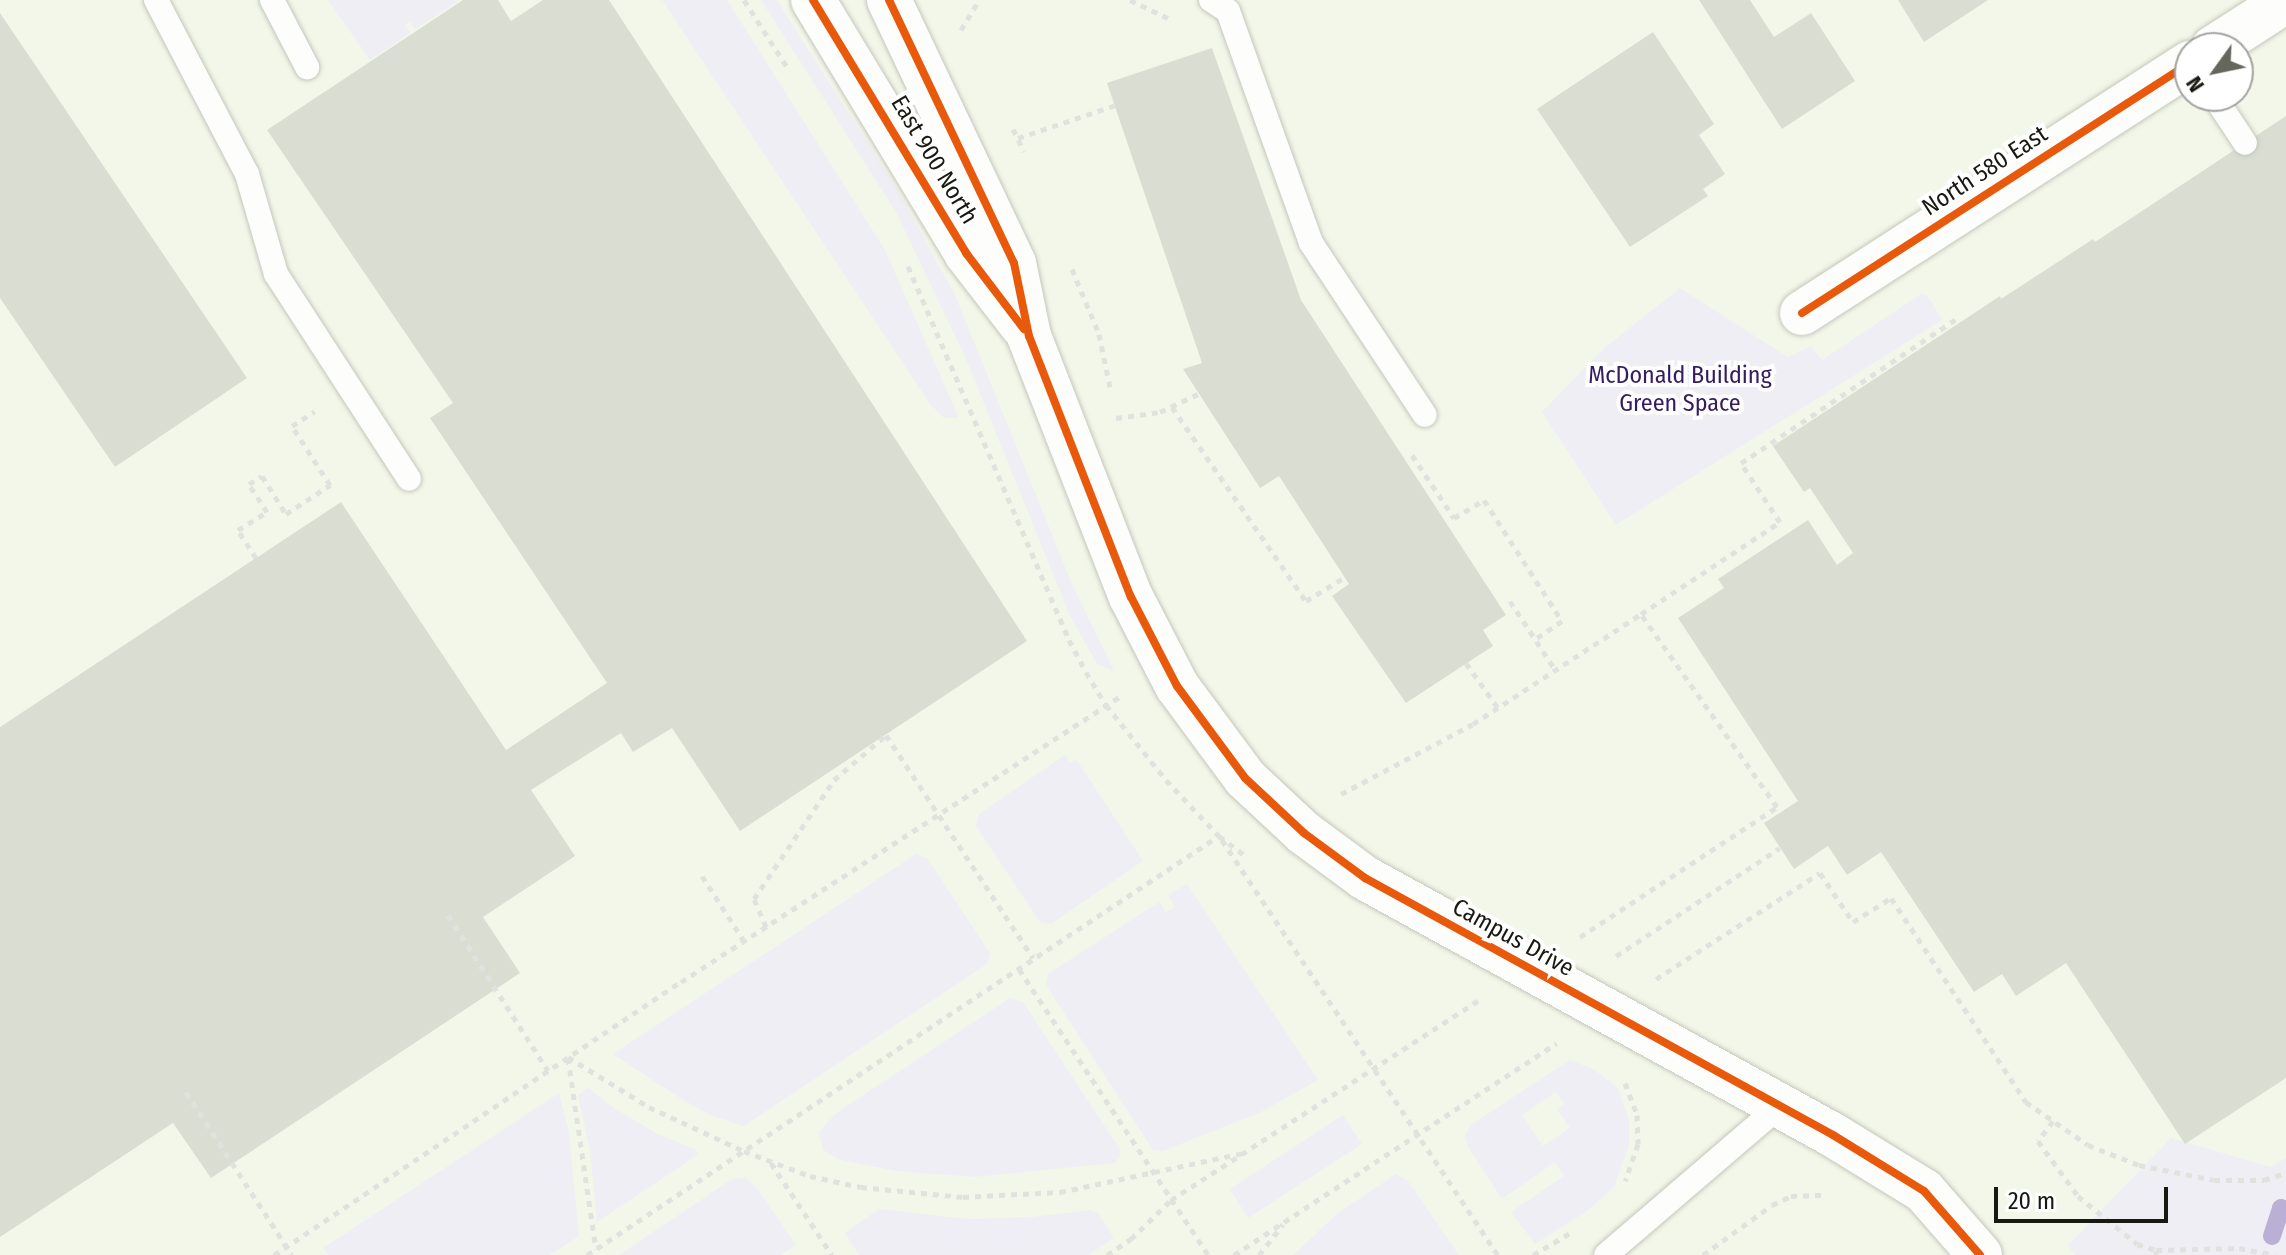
<!DOCTYPE html>
<style>
body{margin:0}
#map{position:relative;width:2286px;height:1255px;overflow:hidden;background:#f3f7e9;font-family:"Fira Sans Condensed",sans-serif}
div>[style]{position:absolute}
.green>*{inset:0;background:#efeef5}
.stream>*{height:18px;margin:-9px;padding:0 9px;transform-origin:9px;border-radius:9px;background:#bab0d5}
.building>*{inset:0;background:#daded2}
.path>*{height:5px;margin-top:-2.5px;transform-origin:0;background:repeating-linear-gradient(90deg,#e1e2de 0 6px,transparent 0 12px)}
.roads{filter:drop-shadow(0 0 2px #c4c7bc) drop-shadow(0 0 2px #c4c7bc)}
.service>*{height:24px;margin:-12px;padding:0 12px;transform-origin:12px;border-radius:12px;background:#fdfefc}
.minor>*{height:44px;margin:-22px;padding:0 22px;transform-origin:22px;border-radius:22px;background:#fdfefc}
.cycleway>*{height:8px;margin:-4px;padding:0 4px;transform-origin:4px;border-radius:4px;background:#e8590c}
span{translate:-50% -50%;white-space:nowrap;text-align:center;line-height:1.15;-webkit-text-stroke:8px #fff;paint-order:stroke}
.street-label{font-size:24px;color:#181a11}
.park-label{font-size:24px;color:#351c61}
.north{position:absolute;left:2174px;top:32px;width:80px;height:80px;box-sizing:border-box;background:#fff;border:2px solid #a3a3a0;border-radius:50%;rotate:237deg;font-size:22px;font-weight:700;line-height:32px;text-align:center;color:#181a11}
.north::after{content:'';display:block;margin:auto;width:28px;height:36px;background:#65675d;clip-path:polygon(50% 0,100% 100%,50% 72%,0 100%)}
.scale{position:absolute;left:1994px;top:1187px;width:174px;height:36px;box-sizing:border-box;border:4px solid #181a11;border-top:0;padding-left:10px;font-size:24px;line-height:28px;white-space:nowrap;color:#181a11;-webkit-text-stroke:6px #fff;paint-order:stroke}
</style>
<div id="map">
<div class="green">
<div style="clip-path:polygon(328px 0,455px 0,457px 2px,415px 29px,410px 22px,405px 25px,410px 33px,370px 60px)"></div>
<div style="clip-path:polygon(662px 0,727px 0,885px 250px,959px 418px,944px 418px,930px 404px)"></div>
<div style="clip-path:polygon(761px 0,777px 0,900px 194px,955px 295px,1072px 584px,1114px 671px,1097px 664px,1070px 616px,966px 359px,896px 212px)"></div>
<div style="clip-path:polygon(1680px 288px,1788px 357px,1811px 346px,1822px 360px,1921px 294px,1927px 295px,1942px 320px,1616px 525px,1542px 412px,1603px 349px)"></div>
<div style="clip-path:polygon(1065px 755px,1070px 763px,1076px 759px,1143px 861px,1051px 924px,1040px 922px,976px 826px,979px 814px)"></div>
<div style="clip-path:polygon(916px 854px,927px 858px,990px 953px,987px 964px,744px 1126px,710px 1115px,680px 1098px,613px 1054px)"></div>
<div style="clip-path:polygon(1187px 884px,1318px 1080px,1261px 1112px,1163px 1151px,1153px 1150px,1046px 985px,1048px 974px,1159px 902px,1166px 912px,1175px 907px,1168px 895px)"></div>
<div style="clip-path:polygon(1010px 998px,1023px 1002px,1119px 1148px,1120px 1156px,1115px 1163px,974px 1177px,897px 1171px,840px 1160px,823px 1150px,819px 1132px,835px 1114px)"></div>
<div style="clip-path:polygon(evenodd,1570px 1060px,1593px 1069px,1618px 1088px,1629px 1120px,1629px 1145px,1614px 1187px,1587px 1211px,1535px 1244px,1511px 1212px,1564px 1176px,1555px 1162px,1502px 1199px,1468px 1147px,1465px 1135px,1472px 1124px,1570px 1060px,1556px 1092px,1564px 1104px,1557px 1109px,1570px 1128px,1543px 1146px,1522px 1115px,1556px 1092px)"></div>
<div style="clip-path:polygon(588px 1088px,614px 1108px,658px 1134px,695px 1149px,699px 1154px,597px 1222px,590px 1151px,578px 1095px)"></div>
<div style="clip-path:polygon(559px 1093px,569px 1132px,579px 1236px,550px 1255px,328px 1255px,323px 1248px)"></div>
<div style="clip-path:polygon(1343px 1115px,1362px 1144px,1248px 1218px,1230px 1189px)"></div>
<div style="clip-path:polygon(2171px 1138px,2271px 1167px,2286px 1158px,2286px 1255px,2075px 1255px,2068px 1245px)"></div>
<div style="clip-path:polygon(1396px 1174px,1408px 1181px,1459px 1255px,1293px 1255px,1338px 1213px)"></div>
<div style="clip-path:polygon(746px 1178px,757px 1188px,796px 1245px,781px 1255px,619px 1255px,732px 1179px)"></div>
<div style="clip-path:polygon(879px 1209px,969px 1219px,1032px 1217px,1091px 1210px,1098px 1213px,1114px 1238px,1088px 1255px,859px 1255px,845px 1233px)"></div>
</div>
<div class="stream">
<div style="left:2272px;top:1236px;width:29px;rotate:-72deg"></div>
<div style="left:2281px;top:1208px;width:5px;rotate:22deg"></div>
</div>
<div class="building">
<div style="clip-path:polygon(463px 0,498px 0,511px 21px,543px 0,609px 0,1027px 641px,740px 831px,672px 728px,633px 752px,621px 733px,531px 790px,575px 856px,483px 917px,520px 973px,211px 1178px,173px 1123px,0 1237px,0 727px,341px 502px,506px 750px,607px 683px,430px 418px,453px 403px,267px 130px)"></div>
<div style="clip-path:polygon(1699px 0,1750px 0,1774px 37px,1811px 13px,1855px 81px,1782px 129px)"></div>
<div style="clip-path:polygon(1898px 0,1988px 0,1924px 42px)"></div>
<div style="clip-path:polygon(0 13px,247px 378px,115px 467px,0 298px)"></div>
<div style="clip-path:polygon(1653px 32px,1714px 124px,1699px 135px,1725px 174px,1703px 189px,1708px 196px,1630px 247px,1537px 109px)"></div>
<div style="clip-path:polygon(1212px 48px,1301px 300px,1506px 615px,1483px 630px,1493px 646px,1406px 703px,1332px 596px,1349px 584px,1279px 476px,1260px 488px,1183px 369px,1202px 363px,1107px 83px)"></div>
<div style="clip-path:polygon(2286px 116px,2286px 1078px,2185px 1144px,2066px 963px,2016px 996px,2002px 974px,1974px 992px,1881px 852px,1847px 875px,1828px 846px,1794px 869px,1764px 823px,1798px 801px,1678px 618px,1724px 588px,1718px 579px,1808px 520px,1837px 565px,1853px 553px,1810px 488px,1804px 492px,1773px 446px,2000px 296px,2001px 299px,2093px 239px,2095px 242px)"></div>
</div>
<div class="path">
<div style="left:744px;top:0;width:83px;rotate:57.3deg"></div>
<div style="left:1130px;top:0;width:47px;rotate:25.5deg"></div>
<div style="left:961px;top:30px;width:35px;rotate:-59deg"></div>
<div style="left:1013px;top:129px;width:25px;rotate:64deg"></div>
<div style="left:1018px;top:138px;width:103px;rotate:-18.6deg"></div>
<div style="left:908px;top:266px;width:407px;rotate:66.7deg"></div>
<div style="left:1069px;top:640px;width:36px;rotate:62deg"></div>
<div style="left:1086px;top:672px;width:39px;rotate:59deg"></div>
<div style="left:1106px;top:705px;width:96px;rotate:51.3deg"></div>
<div style="left:1166px;top:780px;width:77px;rotate:46.6deg"></div>
<div style="left:1219px;top:836px;width:35px;rotate:37deg"></div>
<div style="left:1072px;top:269px;width:70px;rotate:67.4deg"></div>
<div style="left:1099px;top:334px;width:59px;rotate:78.3deg"></div>
<div style="left:1172px;top:407px;width:236px;rotate:55.4deg"></div>
<div style="left:1306px;top:601px;width:46px;rotate:-31.6deg"></div>
<div style="left:1116px;top:418px;width:44px;rotate:-7.8deg"></div>
<div style="left:1160px;top:412px;width:44px;rotate:-25.4deg"></div>
<div style="left:1412px;top:455px;width:76px;rotate:56.3deg"></div>
<div style="left:1454px;top:518px;width:35px;rotate:-31deg"></div>
<div style="left:1484px;top:500px;width:144px;rotate:57.2deg"></div>
<div style="left:1562px;top:621px;width:32px;rotate:146deg"></div>
<div style="left:256px;top:558px;width:33px;rotate:-123deg"></div>
<div style="left:238px;top:530px;width:34px;rotate:-32deg"></div>
<div style="left:267px;top:512px;width:33px;rotate:-123deg"></div>
<div style="left:249px;top:484px;width:15px;rotate:-32deg"></div>
<div style="left:262px;top:476px;width:45px;rotate:57.7deg"></div>
<div style="left:286px;top:514px;width:53px;rotate:-33.4deg"></div>
<div style="left:330px;top:485px;width:70px;rotate:-122.8deg"></div>
<div style="left:292px;top:426px;width:27px;rotate:-33deg"></div>
<div style="left:1510px;top:601px;width:84px;rotate:56.7deg"></div>
<div style="left:1466px;top:663px;width:55px;rotate:54.6deg"></div>
<div style="left:1341px;top:794px;width:149px;rotate:-27.9deg"></div>
<div style="left:1473px;top:724px;width:201px;rotate:-33.2deg"></div>
<div style="left:1222px;top:840px;width:498px;rotate:56.4deg"></div>
<div style="left:702px;top:876px;width:77px;rotate:57.1deg"></div>
<div style="left:448px;top:915px;width:185px;rotate:57.3deg"></div>
<div style="left:766px;top:927px;width:30px;rotate:-113deg"></div>
<div style="left:754px;top:899px;width:143px;rotate:-56.1deg"></div>
<div style="left:834px;top:780px;width:69px;rotate:-40.9deg"></div>
<div style="left:886px;top:735px;width:267px;rotate:56.6deg"></div>
<div style="left:1580px;top:937px;width:236px;rotate:-33.4deg"></div>
<div style="left:1777px;top:807px;width:236px;rotate:-125.2deg"></div>
<div style="left:1641px;top:614px;width:167px;rotate:-33.5deg"></div>
<div style="left:1780px;top:522px;width:71px;rotate:-123.5deg"></div>
<div style="left:1741px;top:463px;width:259px;rotate:-33.8deg"></div>
<div style="left:1616px;top:956px;width:196px;rotate:-33.4deg"></div>
<div style="left:1019px;top:969px;width:343px;rotate:56.5deg"></div>
<div style="left:1656px;top:979px;width:195px;rotate:-32.9deg"></div>
<div style="left:1820px;top:873px;width:59px;rotate:56deg"></div>
<div style="left:1853px;top:922px;width:45px;rotate:-32.3deg"></div>
<div style="left:1891px;top:898px;width:245px;rotate:56.5deg"></div>
<div style="left:2026px;top:1102px;width:75px;rotate:34.7deg"></div>
<div style="left:2088px;top:1145px;width:55px;rotate:21.4deg"></div>
<div style="left:2139px;top:1165px;width:76px;rotate:11.3deg"></div>
<div style="left:2214px;top:1180px;width:50px"></div>
<div style="left:2264px;top:1180px;width:23px;rotate:-18deg"></div>
<div style="left:568px;top:1057px;width:95px;rotate:31.7deg"></div>
<div style="left:649px;top:1107px;width:105px;rotate:24.9deg"></div>
<div style="left:744px;top:1151px;width:71px;rotate:20.7deg"></div>
<div style="left:810px;top:1176px;width:52px;rotate:12.2deg"></div>
<div style="left:861px;top:1187px;width:102px;rotate:5.6deg"></div>
<div style="left:963px;top:1197px;width:97px;rotate:-3deg"></div>
<div style="left:1060px;top:1192px;width:188px;rotate:-12deg"></div>
<div style="left:568px;top:1058px;width:193px;rotate:81.7deg"></div>
<div style="left:1625px;top:1083px;width:34px;rotate:69deg"></div>
<div style="left:1637px;top:1115px;width:29px;rotate:88deg"></div>
<div style="left:1638px;top:1144px;width:39px;rotate:109deg"></div>
<div style="left:186px;top:1092px;width:194px;rotate:57deg"></div>
<div style="left:2053px;top:1121px;width:25px;rotate:127deg"></div>
<div style="left:2038px;top:1141px;width:68px;rotate:54deg"></div>
<div style="left:2078px;top:1196px;width:76px;rotate:39.1deg"></div>
<div style="left:2137px;top:1244px;width:20px;rotate:18deg"></div>
<div style="left:2156px;top:1250px;width:5px;rotate:90deg"></div>
<div style="left:771px;top:1163px;width:110px;rotate:56.5deg"></div>
<div style="left:2156px;top:1250px;width:83px;rotate:-1.4deg"></div>
<div style="left:2239px;top:1248px;width:37px;rotate:11deg"></div>
<div style="left:274px;top:1255px;width:490px;rotate:-33.9deg"></div>
<div style="left:681px;top:982px;width:528px;rotate:-33.03deg"></div>
<div style="left:587px;top:1255px;width:760px;rotate:-33.56deg"></div>
<div style="left:1107px;top:1255px;width:29px;rotate:-34deg"></div>
<div style="left:1131px;top:1239px;width:56px;rotate:-44.3deg"></div>
<div style="left:1171px;top:1200px;width:366px;rotate:-33deg"></div>
<div style="left:1234px;top:1255px;width:386px;rotate:-33.3deg"></div>
<div style="left:1259px;top:1255px;width:39px;rotate:-52deg"></div>
<div style="left:1533px;top:1255px;width:43px;rotate:-30.7deg"></div>
<div style="left:1703px;top:1255px;width:85px;rotate:-35.9deg"></div>
<div style="left:1772px;top:1205px;width:21px;rotate:-25deg"></div>
<div style="left:1791px;top:1196px;width:35px;rotate:-2deg"></div>
</div>
<div class="roads">
<div class="service">
<div style="left:156px;top:0;width:196px;rotate:62.4deg"></div>
<div style="left:247px;top:174px;width:104px;rotate:73.8deg"></div>
<div style="left:276px;top:274px;width:244px;rotate:57deg"></div>
<div style="left:272px;top:0;width:76px;rotate:62.4deg"></div>
<div style="left:1211px;top:0;width:20px;rotate:33deg"></div>
<div style="left:1228px;top:11px;width:246px;rotate:70.3deg"></div>
<div style="left:1311px;top:243px;width:206px;rotate:56.5deg"></div>
<div style="left:2214px;top:96px;width:56px;rotate:56.6deg"></div>
<div style="left:1606px;top:1255px;width:229px;rotate:-40.6deg"></div>
</div>
<div class="minor">
<div style="left:813px;top:0;width:296px;rotate:58.8deg"></div>
<div style="left:966px;top:253px;width:93px;rotate:52.4deg"></div>
<div style="left:889px;top:0;width:291px;rotate:64.6deg"></div>
<div style="left:1014px;top:263px;width:75px;rotate:78.4deg"></div>
<div style="left:1029px;top:336px;width:280px;rotate:68.7deg"></div>
<div style="left:1131px;top:597px;width:100px;rotate:62.7deg"></div>
<div style="left:1177px;top:686px;width:114px;rotate:53.5deg"></div>
<div style="left:1245px;top:778px;width:81px;rotate:43deg"></div>
<div style="left:1304px;top:833px;width:76px;rotate:36.4deg"></div>
<div style="left:1365px;top:878px;width:534px;rotate:28.77deg"></div>
<div style="left:1833px;top:1135px;width:107px;rotate:31.6deg"></div>
<div style="left:1924px;top:1191px;width:85px;rotate:48.8deg"></div>
<div style="left:2213px;top:48px;width:87px;rotate:-32.8deg"></div>
<div style="left:1802px;top:313px;width:462px;rotate:-32.8deg"></div>
</div>
</div>
<div class="cycleway">
<div style="left:813px;top:0;width:296px;rotate:58.8deg"></div>
<div style="left:966px;top:253px;width:96px;rotate:52.7deg"></div>
<div style="left:889px;top:0;width:291px;rotate:64.6deg"></div>
<div style="left:1014px;top:263px;width:75px;rotate:78.4deg"></div>
<div style="left:1029px;top:336px;width:280px;rotate:68.7deg"></div>
<div style="left:1131px;top:597px;width:100px;rotate:62.7deg"></div>
<div style="left:1177px;top:686px;width:114px;rotate:53.5deg"></div>
<div style="left:1245px;top:778px;width:81px;rotate:43deg"></div>
<div style="left:1304px;top:833px;width:76px;rotate:36.4deg"></div>
<div style="left:1365px;top:878px;width:534px;rotate:28.77deg"></div>
<div style="left:1833px;top:1135px;width:107px;rotate:31.6deg"></div>
<div style="left:1924px;top:1191px;width:85px;rotate:48.8deg"></div>
<div style="left:1802px;top:313px;width:462px;rotate:-32.8deg"></div>
</div>
<div class="street-label">
<span style="left:934px;top:160px;rotate:59deg">East 900 North</span>
<span style="left:1985px;top:171px;rotate:-33deg">North 580 East</span>
<span style="left:1513px;top:938px;rotate:29deg">Campus Drive</span>
</div>
<div class="park-label">
<span style="left:1680px;top:390px">McDonald Building<br>Green Space</span>
</div>
<div class="north">N</div>
<div class="scale">20 m</div>
</div>
